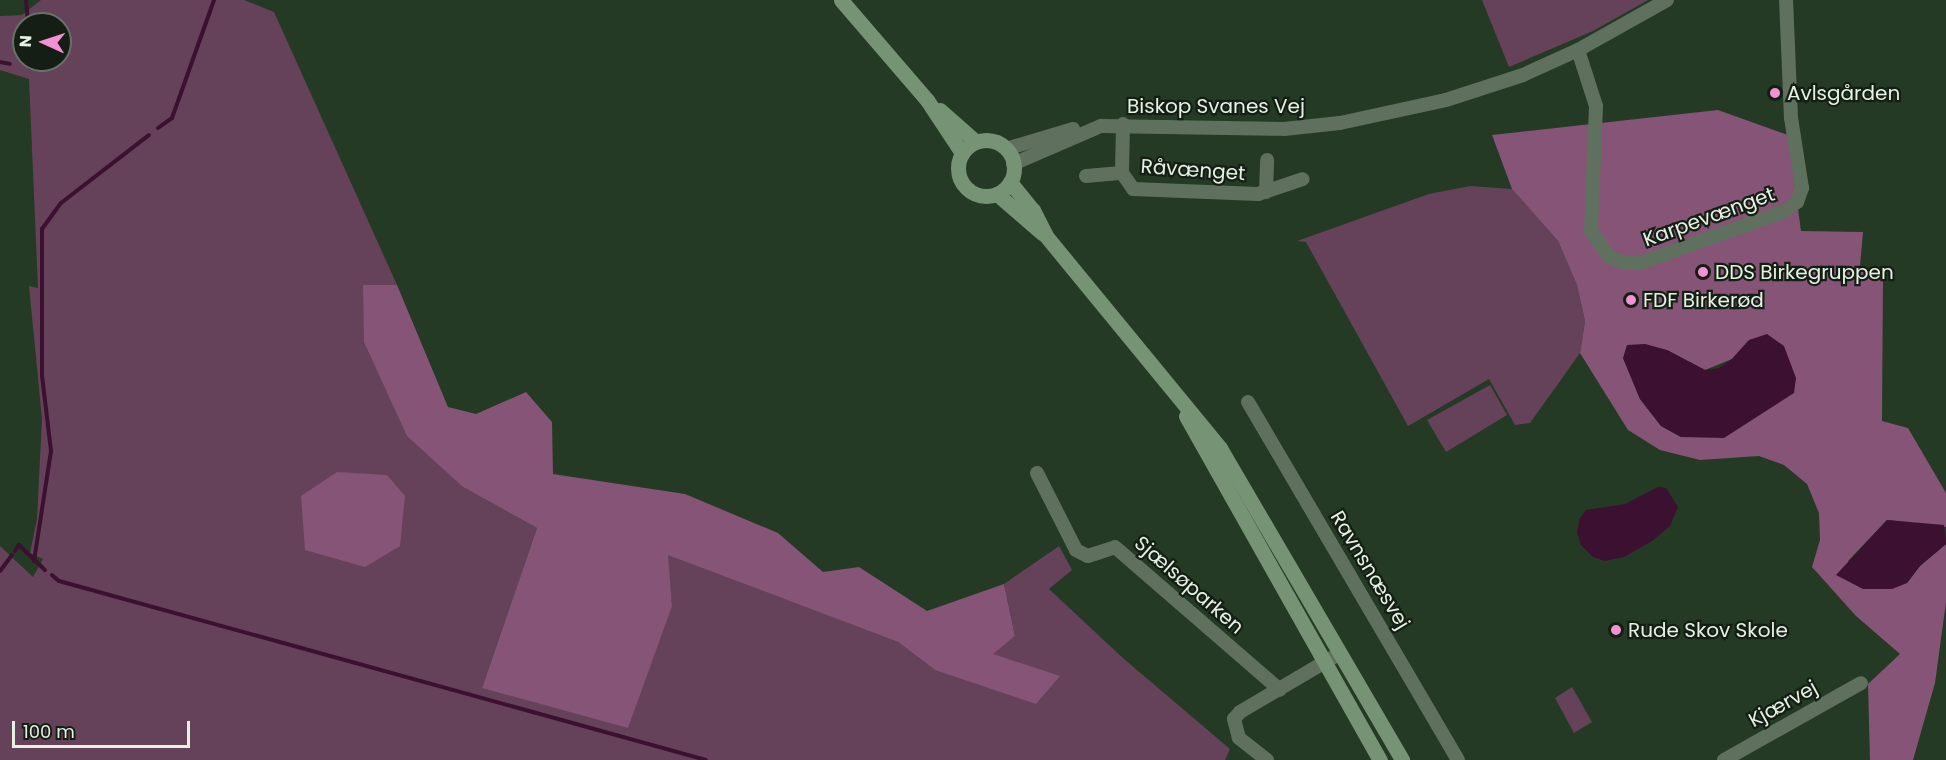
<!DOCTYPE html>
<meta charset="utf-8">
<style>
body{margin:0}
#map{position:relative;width:1946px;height:760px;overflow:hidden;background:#243a24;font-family:Poppins,sans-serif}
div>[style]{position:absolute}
.green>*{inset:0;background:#654259}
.forest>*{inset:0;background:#865476}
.water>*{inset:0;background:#3c1030}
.stream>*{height:4px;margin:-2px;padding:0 2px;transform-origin:2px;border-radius:2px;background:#3c1030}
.minor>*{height:14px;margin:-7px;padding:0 7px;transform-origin:7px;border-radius:7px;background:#5f715e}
.secondary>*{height:15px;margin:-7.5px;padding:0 7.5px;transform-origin:7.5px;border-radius:7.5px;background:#769375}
.secondary>.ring{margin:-7.5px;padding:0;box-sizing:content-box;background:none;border:15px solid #769375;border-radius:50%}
.dots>*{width:16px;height:16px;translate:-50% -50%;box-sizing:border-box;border:3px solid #151e14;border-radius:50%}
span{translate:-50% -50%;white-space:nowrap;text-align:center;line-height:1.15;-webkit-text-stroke:4.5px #151e14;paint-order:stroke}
.poi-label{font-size:20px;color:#e4f1e3}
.left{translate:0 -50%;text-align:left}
.street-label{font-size:20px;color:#e4f1e3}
.north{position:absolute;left:12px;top:12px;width:60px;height:60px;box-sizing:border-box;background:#151e14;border:2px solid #687267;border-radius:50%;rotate:273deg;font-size:16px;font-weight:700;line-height:24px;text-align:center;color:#e4f1e3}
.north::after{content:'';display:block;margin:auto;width:21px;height:27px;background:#f491d4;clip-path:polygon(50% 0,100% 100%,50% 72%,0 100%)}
.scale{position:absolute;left:12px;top:721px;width:178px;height:27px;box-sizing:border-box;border:3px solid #e4f1e3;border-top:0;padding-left:8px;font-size:18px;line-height:21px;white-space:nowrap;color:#e4f1e3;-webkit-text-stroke:4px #151e14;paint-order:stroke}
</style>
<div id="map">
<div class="green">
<div style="clip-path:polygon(evenodd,41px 0,244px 0,274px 12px,397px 285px,363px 286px,463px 487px,537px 528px,482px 688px,672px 606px,667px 554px,898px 642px,935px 670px,992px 654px,1015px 636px,1004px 584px,1059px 546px,1072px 570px,1049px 589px,1124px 659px,1230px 749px,1225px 760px,0 760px,0 546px,33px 577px,43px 559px,30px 553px,37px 519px,42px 419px,29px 286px,38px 288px,29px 79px,0 70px,0 16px,22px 15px,41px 0,24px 24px,60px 24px,60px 60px,24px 60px,24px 24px)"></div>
<div style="clip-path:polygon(1482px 0,1648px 0,1593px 31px,1509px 67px)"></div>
<div style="clip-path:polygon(1470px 186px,1512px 189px,1558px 241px,1577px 285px,1585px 321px,1580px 353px,1530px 423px,1515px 425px,1489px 379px,1408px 426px,1306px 242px,1297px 241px,1429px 194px)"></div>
<div style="clip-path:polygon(1490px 385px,1507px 415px,1446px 452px,1427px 420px)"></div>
<div style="clip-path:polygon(1572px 687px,1592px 722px,1574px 733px,1555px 698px)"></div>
</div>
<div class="forest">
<div style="clip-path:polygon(evenodd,1718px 110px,1788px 135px,1801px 231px,1863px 232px,1860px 266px,1883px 275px,1882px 421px,1908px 428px,1946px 493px,1946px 527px,1887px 520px,1848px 561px,1907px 583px,1920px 566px,1946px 544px,1946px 602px,1935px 683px,1913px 760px,1870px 760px,1868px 684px,1900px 654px,1856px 616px,1812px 567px,1820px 540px,1819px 513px,1807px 484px,1784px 465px,1759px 456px,1700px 460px,1660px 450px,1628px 430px,1580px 353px,1585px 321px,1577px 285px,1558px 241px,1512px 189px,1492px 135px,1718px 110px,1749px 340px,1681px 437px,1661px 426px,1640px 399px,1623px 358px,1667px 350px,1705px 370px,1732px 359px,1749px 340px)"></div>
<div style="clip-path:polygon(397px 285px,448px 407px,476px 414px,526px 392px,552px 422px,553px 474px,685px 494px,778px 533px,823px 572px,859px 567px,927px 611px,1004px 584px,1015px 636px,993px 654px,1060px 676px,1036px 704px,935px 670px,898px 642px,668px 555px,672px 606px,628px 728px,482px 688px,537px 528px,463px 487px,407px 436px,364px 342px,363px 285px)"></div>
<div style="clip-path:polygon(337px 472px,387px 475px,405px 496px,400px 546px,365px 567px,305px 550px,301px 496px)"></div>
</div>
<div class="water">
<div style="clip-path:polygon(1767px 334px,1784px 346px,1796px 378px,1794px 393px,1724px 438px,1681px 437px,1661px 426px,1640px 399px,1623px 358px,1627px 345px,1645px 344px,1667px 350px,1705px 370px,1719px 368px,1732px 359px,1749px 340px)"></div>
<div style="clip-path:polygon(1658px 487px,1666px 488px,1678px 507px,1670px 526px,1652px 541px,1624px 557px,1605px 561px,1593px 557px,1581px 545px,1577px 532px,1580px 518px,1586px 510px,1625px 504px)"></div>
<div style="clip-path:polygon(1887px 520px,1944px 525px,1946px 544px,1920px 566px,1907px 583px,1892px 589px,1863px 589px,1836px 575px)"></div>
</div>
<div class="stream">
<div style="left:26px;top:0;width:24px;rotate:85deg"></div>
<div style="left:30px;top:60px;width:8px;rotate:90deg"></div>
<div style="left:0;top:62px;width:10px;rotate:11deg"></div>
<div style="left:158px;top:128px;width:17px;rotate:-36deg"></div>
<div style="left:172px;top:118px;width:125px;rotate:-70.4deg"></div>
<div style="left:15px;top:551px;width:7px;rotate:-56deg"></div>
<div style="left:19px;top:545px;width:36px;rotate:44deg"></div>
<div style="left:34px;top:561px;width:111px;rotate:-81.2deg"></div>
<div style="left:51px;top:451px;width:76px;rotate:-96.8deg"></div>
<div style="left:42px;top:376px;width:147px;rotate:-90deg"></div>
<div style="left:42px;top:229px;width:32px;rotate:-54deg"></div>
<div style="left:61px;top:203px;width:111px;rotate:-37.7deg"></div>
<div style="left:0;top:571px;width:20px;rotate:-53deg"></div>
<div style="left:52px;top:575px;width:9px;rotate:41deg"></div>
<div style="left:59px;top:581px;width:671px;rotate:15.46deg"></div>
</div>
<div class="minor">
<div style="left:1578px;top:50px;width:59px;rotate:72.2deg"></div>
<div style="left:1596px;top:106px;width:125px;rotate:92.3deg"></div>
<div style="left:1591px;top:231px;width:32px;rotate:55deg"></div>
<div style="left:1609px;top:257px;width:17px;rotate:21deg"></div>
<div style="left:1625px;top:263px;width:15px"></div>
<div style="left:1640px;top:263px;width:154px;rotate:-19.7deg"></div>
<div style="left:1785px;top:211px;width:15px;rotate:-37deg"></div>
<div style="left:1797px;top:202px;width:15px;rotate:-70deg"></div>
<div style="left:1802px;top:188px;width:71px;rotate:-98.9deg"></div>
<div style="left:1791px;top:118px;width:118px;rotate:-92.4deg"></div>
<div style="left:1123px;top:124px;width:49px;rotate:91.2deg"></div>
<div style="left:1122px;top:173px;width:19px;rotate:55deg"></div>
<div style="left:1133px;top:189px;width:125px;rotate:2.3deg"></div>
<div style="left:1258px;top:194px;width:47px;rotate:-18.4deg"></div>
<div style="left:1006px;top:149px;width:70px;rotate:-16.6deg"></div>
<div style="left:1013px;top:164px;width:96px;rotate:-23.4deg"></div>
<div style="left:1101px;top:126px;width:183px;rotate:0.9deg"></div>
<div style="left:1284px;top:129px;width:56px;rotate:-6.1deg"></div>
<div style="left:1340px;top:123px;width:108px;rotate:-12.2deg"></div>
<div style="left:1446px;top:100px;width:81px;rotate:-18deg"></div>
<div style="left:1523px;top:75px;width:60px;rotate:-24.4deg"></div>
<div style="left:1578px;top:50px;width:102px;rotate:-29.3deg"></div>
<div style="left:1086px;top:176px;width:36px;rotate:-5deg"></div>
<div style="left:1266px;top:192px;width:32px;rotate:-88deg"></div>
<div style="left:1248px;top:402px;width:415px;rotate:59.6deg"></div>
<div style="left:1037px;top:473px;width:86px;rotate:63.1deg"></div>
<div style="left:1076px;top:550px;width:13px;rotate:27deg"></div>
<div style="left:1088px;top:556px;width:28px;rotate:-18deg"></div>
<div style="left:1115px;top:547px;width:218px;rotate:40.9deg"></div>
<div style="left:1267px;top:760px;width:36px;rotate:-142deg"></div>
<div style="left:1239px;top:738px;width:20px;rotate:-105deg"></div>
<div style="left:1234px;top:719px;width:9px;rotate:-49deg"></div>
<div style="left:1240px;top:712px;width:116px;rotate:-30.5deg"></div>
<div style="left:1724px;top:760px;width:157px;rotate:-29.3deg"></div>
</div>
<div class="secondary">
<div style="left:841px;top:0;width:132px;rotate:49.3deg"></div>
<div style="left:927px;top:100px;width:64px;rotate:56.6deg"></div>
<div style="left:940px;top:110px;width:48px;rotate:41.6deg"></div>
<div class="ring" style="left:958px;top:140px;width:41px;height:41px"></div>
<div style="left:1010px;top:182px;width:36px;rotate:51deg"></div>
<div style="left:1033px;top:210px;width:29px;rotate:63deg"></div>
<div style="left:1046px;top:236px;width:274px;rotate:50.6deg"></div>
<div style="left:1220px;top:448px;width:361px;rotate:59.7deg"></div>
<div style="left:997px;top:194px;width:60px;rotate:40.9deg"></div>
<div style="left:1186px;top:416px;width:395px;rotate:60.6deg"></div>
</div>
<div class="dots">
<div style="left:1775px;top:93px;background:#f491d4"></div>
<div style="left:1703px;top:272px;background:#f491d4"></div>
<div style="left:1631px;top:300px;background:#f491d4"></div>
<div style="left:1616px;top:630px;background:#f491d4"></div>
</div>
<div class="poi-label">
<span class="left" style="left:1787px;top:93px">Avlsgården</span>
<span class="left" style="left:1715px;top:272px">DDS Birkegruppen</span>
<span class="left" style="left:1643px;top:300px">FDF Birkerød</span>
<span class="left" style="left:1628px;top:630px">Rude Skov Skole</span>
</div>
<div class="street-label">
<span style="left:1216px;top:106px">Biskop Svanes Vej</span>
<span style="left:1193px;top:170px;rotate:4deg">Råvænget</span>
<span style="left:1709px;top:217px;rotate:-20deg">Karpevænget</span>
<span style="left:1370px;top:570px;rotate:59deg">Ravnsnæsvej</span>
<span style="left:1189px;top:585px;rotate:41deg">Sjælsøparken</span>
<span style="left:1783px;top:704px;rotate:-29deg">Kjærvej</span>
</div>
<div class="north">N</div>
<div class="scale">100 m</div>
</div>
